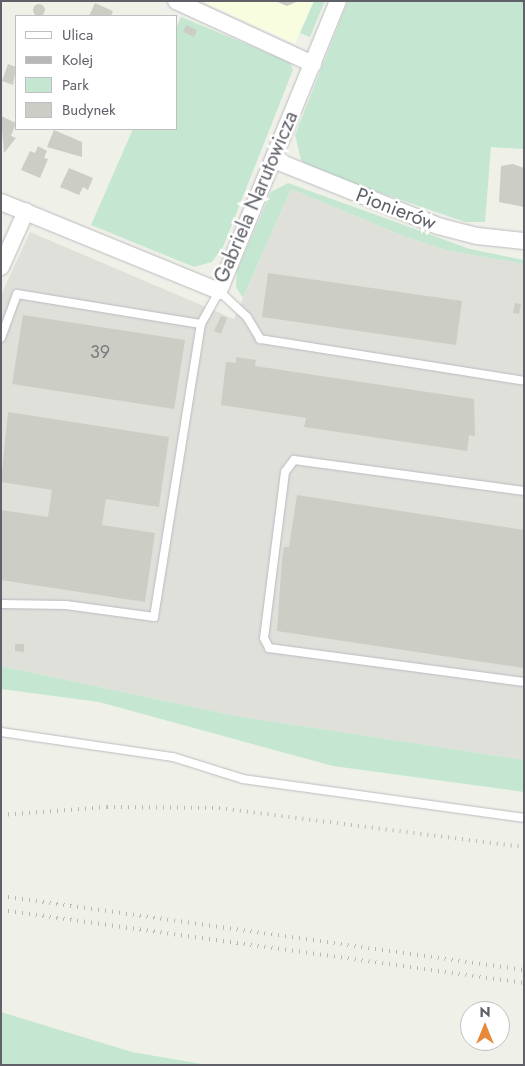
<!DOCTYPE html>
<meta charset="utf-8">
<style>
body{margin:0}
#map{position:relative;width:525px;height:1066px;overflow:hidden;background:#eff1e8;font-family:Jost,sans-serif}
div>[style]{position:absolute}
.commercial>*{inset:0;background:#f9fde0}
.industrial>*{inset:0;background:#dfe0da}
.green>*{inset:0;background:#c5e7d2}
.building>*{inset:0;background:#cccdc4}
.round{border-radius:50%}
.roads{filter:drop-shadow(0 0 1px #babac1) drop-shadow(0 0 1px #babac1)}
.service>*{height:8px;margin:-4px;padding:0 4px;transform-origin:4px;border-radius:4px;background:#fff}
.minor>*{height:16px;margin:-8px;padding:0 8px;transform-origin:8px;border-radius:8px;background:#fff}
.rail>*{height:4px;margin-top:-2px;transform-origin:0;background:repeating-linear-gradient(90deg,#b8b8b9 0 1px,transparent 0 7px)}
span{translate:-50% -50%;white-space:nowrap;text-align:center;line-height:1.15;-webkit-text-stroke:5px #fff;paint-order:stroke}
.number-label{font-size:18px;color:#7a7b7f}
.number-label span{-webkit-text-stroke-width:0}
.street-label{font-size:20px;color:#5f6068}
.frame{position:absolute;inset:0;border:2px solid #5f6068;pointer-events:none}
.legend{position:absolute;left:15px;top:15px;width:162px;height:115px;box-sizing:border-box;background:#fff;border:1px solid #bfbfc3;margin:0;padding:6px 9px;list-style:none;font-size:15px;color:#5f6068}
.legend li{display:flex;align-items:center;gap:10px;height:25px}
.legend b{width:25px;border:1px solid #bfbfc3}
.north{position:absolute;left:460px;top:1001px;width:50px;height:50px;box-sizing:border-box;background:#fff;border:1px solid #bfbfc3;border-radius:50%;rotate:0deg;font-size:14px;font-weight:700;line-height:20px;text-align:center;color:#5f6068}
.north::after{content:'';display:block;margin:auto;width:18px;height:22px;background:#e68938;clip-path:polygon(50% 0,100% 100%,50% 72%,0 100%)}
</style>
<div id="map">
<div class="commercial">
<div style="clip-path:polygon(201px 1px,314px 1px,295px 44px)"></div>
</div>
<div class="industrial">
<div style="clip-path:polygon(291px 189px,401px 235px,449px 251px,524px 264px,524px 760px,236px 716px,1px 666px,1px 295px,30px 232px,234px 319px)"></div>
</div>
<div class="green">
<div style="clip-path:polygon(314px 1px,325px 1px,310px 37px,300px 33px)"></div>
<div style="clip-path:polygon(348px 1px,524px 1px,524px 149px,491px 147px,485px 222px,465px 222px,312px 169px,301px 160px,295px 135px)"></div>
<div style="clip-path:polygon(181px 17px,290px 62px,293px 70px,223px 247px,212px 262px,194px 267px,91px 225px,133px 129px,176px 129px,176px 28px)"></div>
<div style="clip-path:polygon(288px 183px,470px 249px,524px 260px,524px 264px,449px 251px,401px 235px,291px 189px,243px 298px,236px 287px,237px 271px,271px 192px)"></div>
<div style="clip-path:polygon(1px 666px,236px 716px,524px 760px,524px 792px,333px 766px,99px 702px,1px 689px)"></div>
<div style="clip-path:polygon(1px 1012px,132px 1052px,208px 1065px,1px 1065px)"></div>
</div>
<div class="building">
<div style="clip-path:polygon(275px 1px,298px 1px,287px 6px)"></div>
<div style="clip-path:polygon(95px 3px,113px 11px,111px 16px,89px 16px)"></div>
<div class="round" style="left:33px;top:4px;width:12px;height:12px"></div>
<div style="clip-path:polygon(186px 25px,197px 30px,194px 37px,183px 32px)"></div>
<div style="clip-path:polygon(8px 64px,16px 67px,13px 85px,2px 81px)"></div>
<div style="clip-path:polygon(1px 116px,16px 123px,11px 136px,16px 138px,4px 153px)"></div>
<div style="clip-path:polygon(54px 130px,82px 142px,82px 157px,47px 147px)"></div>
<div style="clip-path:polygon(38px 146px,47px 151px,44px 158px,48px 159px,40px 178px,21px 170px,30px 151px,35px 153px)"></div>
<div style="clip-path:polygon(513px 164px,524px 168px,524px 207px,499px 202px,501px 166px)"></div>
<div style="clip-path:polygon(69px 168px,93px 178px,88px 190px,83px 187px,79px 195px,60px 187px)"></div>
<div style="clip-path:polygon(268px 273px,462px 301px,456px 345px,262px 317px)"></div>
<div style="clip-path:polygon(515px 303px,521px 304px,519px 314px,513px 313px)"></div>
<div style="clip-path:polygon(23px 315px,185px 340px,174px 409px,12px 384px)"></div>
<div style="clip-path:polygon(221px 316px,227px 318px,221px 334px,214px 331px)"></div>
<div style="clip-path:polygon(236px 357px,256px 360px,255px 366px,474px 399px,475px 436px,469px 435px,467px 451px,304px 427px,306px 418px,221px 405px,226px 362px,236px 363px)"></div>
<div style="clip-path:polygon(8px 412px,169px 437px,159px 507px,106px 499px,102px 525px,155px 533px,145px 602px,1px 580px,1px 510px,48px 517px,52px 490px,1px 482px)"></div>
<div style="clip-path:polygon(297px 495px,524px 530px,524px 668px,277px 631px,282px 559px,284px 547px,289px 547px)"></div>
<div style="clip-path:polygon(15px 644px,24px 644px,24px 652px,15px 651px)"></div>
</div>
<div class="roads">
<div class="service">
<div style="left:1px;top:338px;width:47px;rotate:-70deg"></div>
<div style="left:17px;top:294px;width:186px;rotate:9.3deg"></div>
<div style="left:524px;top:491px;width:232px;rotate:-172.3deg"></div>
<div style="left:294px;top:460px;width:15px;rotate:127deg"></div>
<div style="left:285px;top:472px;width:167px;rotate:97.2deg"></div>
<div style="left:264px;top:638px;width:11px;rotate:63deg"></div>
<div style="left:269px;top:648px;width:257px;rotate:7.6deg"></div>
<div style="left:1px;top:604px;width:65px;rotate:0.9deg"></div>
<div style="left:66px;top:605px;width:89px;rotate:7.8deg"></div>
<div style="left:154px;top:617px;width:297px;rotate:-80.9deg"></div>
<div style="left:201px;top:324px;width:38px;rotate:-61deg"></div>
<div style="left:219px;top:291px;width:38px;rotate:43deg"></div>
<div style="left:247px;top:317px;width:26px;rotate:59deg"></div>
<div style="left:260px;top:339px;width:267px;rotate:9deg"></div>
<div style="left:1px;top:732px;width:174px;rotate:8.3deg"></div>
<div style="left:173px;top:757px;width:73px;rotate:17.4deg"></div>
<div style="left:243px;top:779px;width:284px;rotate:7.9deg"></div>
</div>
<div class="minor">
<div style="left:176px;top:1px;width:151px;rotate:24.7deg"></div>
<div style="left:274px;top:160px;width:177px;rotate:21.9deg"></div>
<div style="left:438px;top:226px;width:40px;rotate:14.4deg"></div>
<div style="left:477px;top:236px;width:47px;rotate:6.1deg"></div>
<div style="left:1px;top:202px;width:235px;rotate:22.2deg"></div>
<div style="left:219px;top:291px;width:313px;rotate:-67.7deg"></div>
<div style="left:1px;top:267px;width:61px;rotate:-65.9deg"></div>
</div>
</div>
<div class="rail">
<div style="left:1px;top:815px;width:106px;rotate:-4.3deg"></div>
<div style="left:107px;top:807px;width:112px;rotate:0.5deg"></div>
<div style="left:219px;top:808px;width:307px;rotate:7.3deg"></div>
<div style="left:1px;top:896px;width:528px;rotate:8.05deg"></div>
<div style="left:1px;top:910px;width:528px;rotate:7.95deg"></div>
</div>
<div class="number-label">
<span style="left:100px;top:352px">39</span>
</div>
<div class="street-label">
<span style="left:256px;top:197px;rotate:-67deg">Gabriela Narutowicza</span>
<span style="left:396px;top:209px;rotate:21deg">Pionierów</span>
</div>
<div class="frame"></div>
<ul class="legend">
<li><b style="height:6px;background:#fff"></b>Ulica</li>
<li><b style="height:6px;background:#b8b8b9"></b>Kolej</li>
<li><b style="height:14px;background:#c5e7d2"></b>Park</li>
<li><b style="height:14px;background:#cccdc4"></b>Budynek</li>
</ul>
<div class="north">N</div>
</div>
